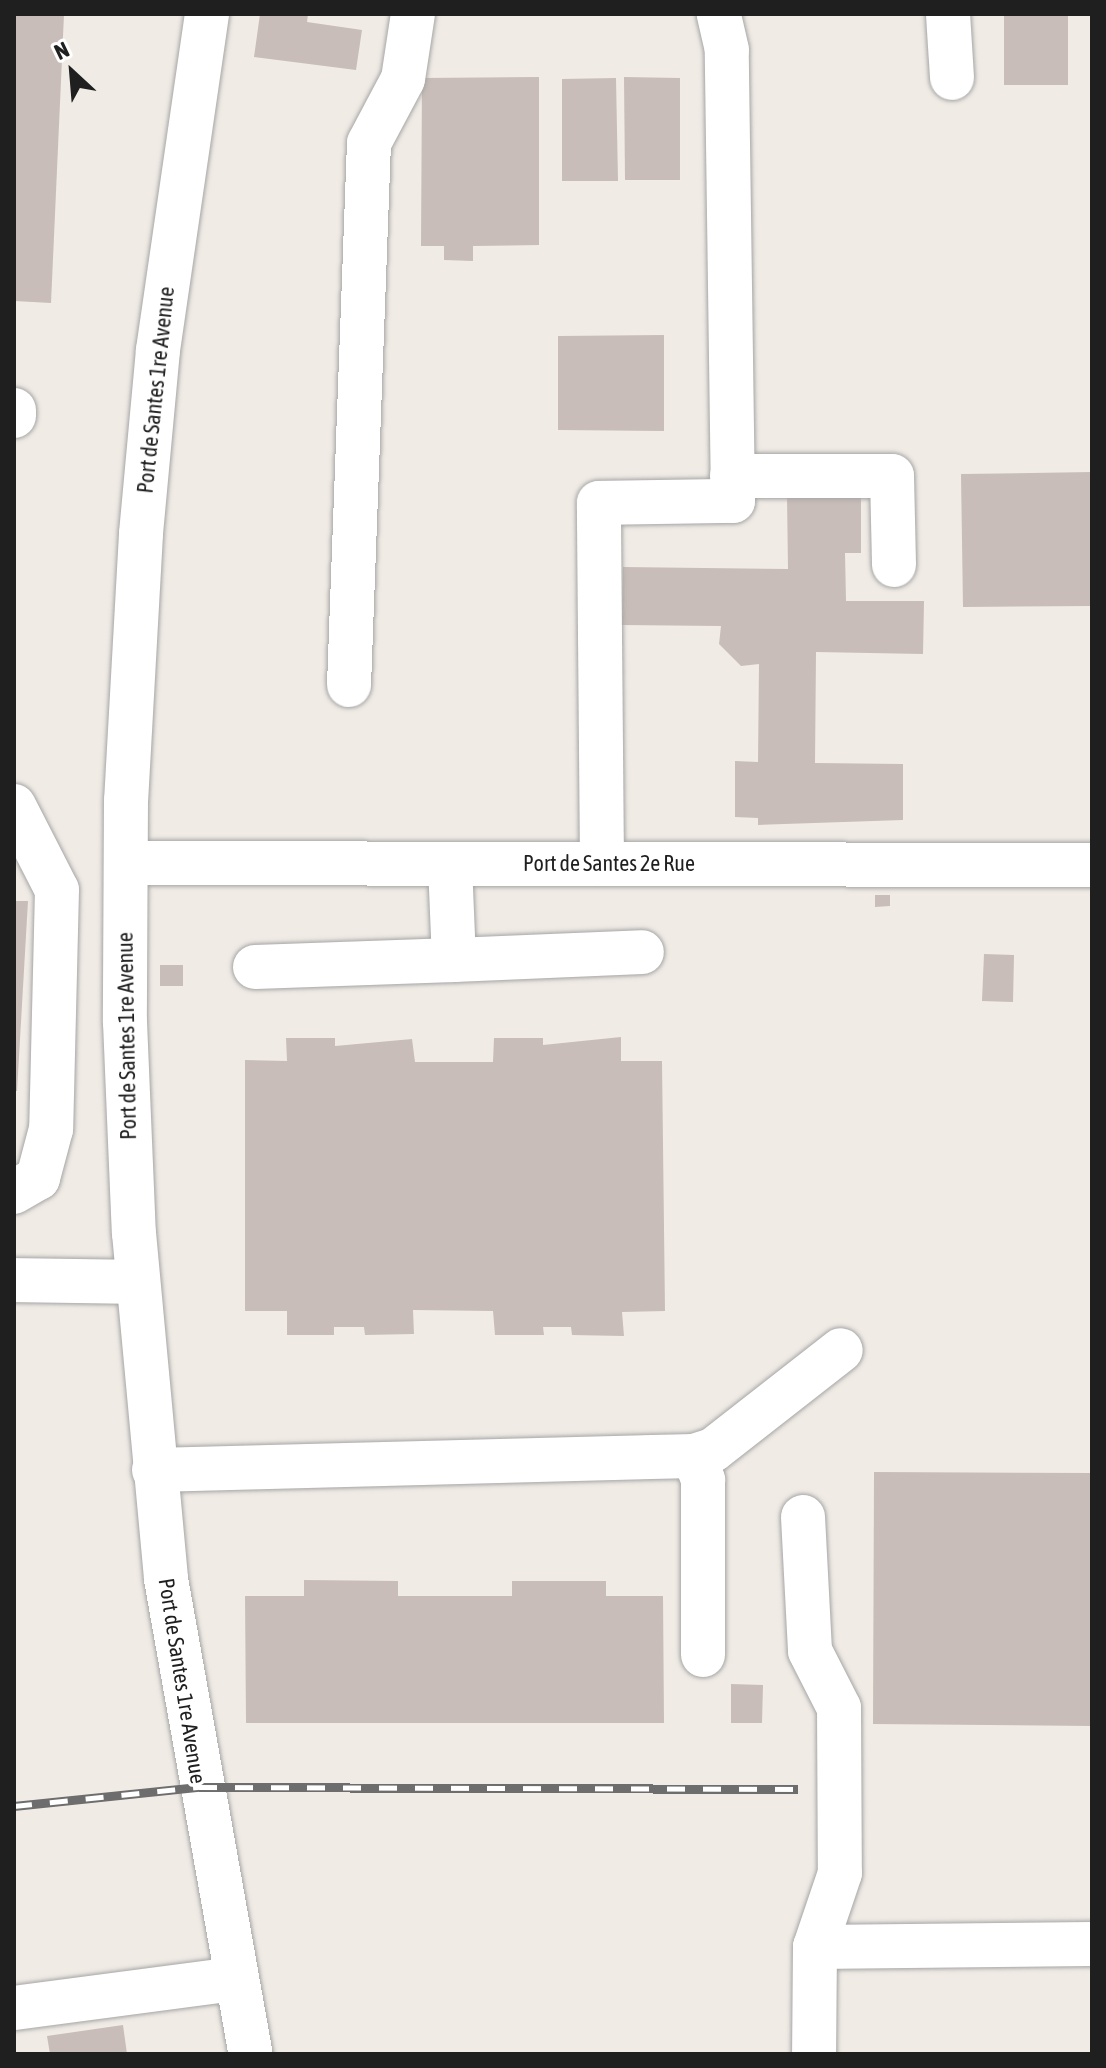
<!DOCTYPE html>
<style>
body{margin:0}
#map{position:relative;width:1106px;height:2068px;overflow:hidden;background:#f0ebe5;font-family:"Asap Condensed",sans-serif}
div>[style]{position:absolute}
.building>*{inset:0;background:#c8bdb8}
.roads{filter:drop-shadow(0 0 2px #a6a6a6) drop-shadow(0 0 2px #a6a6a6)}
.minor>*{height:44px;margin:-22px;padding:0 22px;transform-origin:22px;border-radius:22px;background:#fff}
.rail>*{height:9px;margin-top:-4.5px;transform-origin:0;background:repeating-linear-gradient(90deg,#fff 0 18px,#6d6d6d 0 36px);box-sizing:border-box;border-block:2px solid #6d6d6d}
span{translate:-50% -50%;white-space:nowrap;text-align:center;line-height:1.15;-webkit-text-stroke:7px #fff;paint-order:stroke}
.street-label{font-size:22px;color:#1f1f1f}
.frame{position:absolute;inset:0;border:16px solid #1f1f1f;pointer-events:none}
.north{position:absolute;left:32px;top:32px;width:80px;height:80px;-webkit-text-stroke:6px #fff;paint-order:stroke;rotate:334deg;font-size:22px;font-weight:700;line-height:32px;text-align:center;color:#1f1f1f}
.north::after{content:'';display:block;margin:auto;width:28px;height:36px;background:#1f1f1f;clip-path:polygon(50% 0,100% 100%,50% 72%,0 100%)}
</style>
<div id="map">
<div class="building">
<div style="clip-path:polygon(14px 14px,64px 14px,51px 303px,14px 301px)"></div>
<div style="clip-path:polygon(260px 14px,308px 14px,307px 22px,362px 30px,356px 70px,254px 57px)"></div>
<div style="clip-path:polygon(1004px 14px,1068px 14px,1068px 85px,1004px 85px)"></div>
<div style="clip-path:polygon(539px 77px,539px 245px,473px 246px,473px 261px,444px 260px,444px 246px,421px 246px,422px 78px)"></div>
<div style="clip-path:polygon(624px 77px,680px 78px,680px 180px,625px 180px)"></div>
<div style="clip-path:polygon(616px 78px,618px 181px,562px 181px,562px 79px)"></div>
<div style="clip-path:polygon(664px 335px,664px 431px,558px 430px,558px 336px)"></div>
<div style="clip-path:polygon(1092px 472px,1092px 606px,963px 607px,961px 474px)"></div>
<div style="clip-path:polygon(787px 496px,861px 498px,861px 553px,845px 553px,846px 601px,924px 601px,923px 654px,816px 652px,815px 763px,903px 764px,903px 820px,758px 825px,758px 818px,735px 817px,735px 761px,758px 762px,759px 664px,741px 666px,719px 644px,721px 626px,622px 625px,623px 567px,788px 569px)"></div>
<div style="clip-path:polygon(875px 895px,890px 895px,890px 906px,875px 907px)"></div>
<div style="clip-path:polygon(14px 901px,28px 901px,17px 1091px,14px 1091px)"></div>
<div style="clip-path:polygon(984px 954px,1014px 955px,1013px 1002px,982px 1001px)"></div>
<div style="clip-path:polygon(160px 965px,183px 965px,183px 986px,160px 986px)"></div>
<div style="clip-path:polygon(621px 1037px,621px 1061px,662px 1061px,665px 1311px,622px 1312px,624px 1336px,572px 1335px,571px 1327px,543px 1327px,544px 1335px,495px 1335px,493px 1311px,413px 1310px,414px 1334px,365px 1335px,364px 1327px,334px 1327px,334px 1335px,287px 1335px,287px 1311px,245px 1311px,245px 1060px,287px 1061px,286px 1038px,335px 1038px,335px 1046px,412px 1039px,415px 1062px,493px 1062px,494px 1038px,543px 1038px,543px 1045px)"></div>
<div style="clip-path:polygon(874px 1472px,1092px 1473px,1092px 1726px,873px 1724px)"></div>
<div style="clip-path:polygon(304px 1580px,398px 1581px,398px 1596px,512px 1596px,512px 1581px,606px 1581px,606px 1596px,663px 1596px,664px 1723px,246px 1723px,245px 1596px,304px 1596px)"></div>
<div style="clip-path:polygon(731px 1684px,763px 1685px,762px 1723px,731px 1723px)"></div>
<div style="clip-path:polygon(123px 2025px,127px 2054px,50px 2054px,47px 2036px)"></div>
</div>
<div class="roads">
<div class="minor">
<div style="left:207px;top:14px;width:340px;rotate:98.3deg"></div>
<div style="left:158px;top:350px;width:185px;rotate:95.3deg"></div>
<div style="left:141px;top:534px;width:266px;rotate:93.2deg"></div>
<div style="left:126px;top:800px;width:222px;rotate:90.3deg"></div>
<div style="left:125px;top:1022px;width:211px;rotate:87.6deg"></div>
<div style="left:134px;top:1233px;width:347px;rotate:84.7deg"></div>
<div style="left:166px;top:1579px;width:483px;rotate:79.9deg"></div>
<div style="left:948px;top:14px;width:64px;rotate:86.4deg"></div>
<div style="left:14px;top:410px;width:6px;rotate:90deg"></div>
<div style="left:732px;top:476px;width:160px"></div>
<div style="left:892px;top:476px;width:89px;rotate:88.7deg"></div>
<div style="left:349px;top:685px;width:542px;rotate:-87.89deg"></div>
<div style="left:369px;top:143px;width:72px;rotate:-62deg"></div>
<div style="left:403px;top:79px;width:66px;rotate:-81.3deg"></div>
<div style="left:14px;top:806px;width:94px;rotate:62.9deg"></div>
<div style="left:57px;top:890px;width:239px;rotate:91.4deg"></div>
<div style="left:51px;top:1129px;width:51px;rotate:104.9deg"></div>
<div style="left:38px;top:1178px;width:28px;rotate:150deg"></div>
<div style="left:126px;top:863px;width:966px;rotate:0.12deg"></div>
<div style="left:602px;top:864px;width:361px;rotate:-90.5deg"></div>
<div style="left:599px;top:503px;width:134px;rotate:-0.9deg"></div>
<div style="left:733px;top:501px;width:451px;rotate:-90.8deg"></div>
<div style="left:727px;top:50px;width:37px;rotate:-103deg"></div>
<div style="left:454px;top:960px;width:188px;rotate:-2.4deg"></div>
<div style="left:255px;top:967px;width:199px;rotate:-2deg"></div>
<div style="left:454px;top:960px;width:96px;rotate:-92.4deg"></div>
<div style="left:14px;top:1280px;width:124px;rotate:0.9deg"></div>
<div style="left:694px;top:1456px;width:20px;rotate:-18deg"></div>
<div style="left:713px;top:1450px;width:162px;rotate:-38deg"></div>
<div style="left:154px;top:1470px;width:540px;rotate:-1.49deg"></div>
<div style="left:694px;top:1456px;width:26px;rotate:69deg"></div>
<div style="left:703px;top:1480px;width:175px;rotate:90deg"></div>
<div style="left:803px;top:1517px;width:134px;rotate:87deg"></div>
<div style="left:810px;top:1651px;width:64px;rotate:63deg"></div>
<div style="left:839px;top:1708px;width:165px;rotate:89.7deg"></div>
<div style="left:840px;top:1873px;width:78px;rotate:108.7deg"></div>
<div style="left:815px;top:1947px;width:107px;rotate:90.5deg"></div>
<div style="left:815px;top:1947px;width:277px;rotate:-0.6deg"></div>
<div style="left:14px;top:2008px;width:223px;rotate:-7.5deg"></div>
</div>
</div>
<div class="rail">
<div style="left:14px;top:1806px;width:186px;rotate:-5.9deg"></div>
<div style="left:199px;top:1787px;width:599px;rotate:0.19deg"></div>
</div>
<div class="street-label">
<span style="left:156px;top:390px;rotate:-84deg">Port de Santes 1re Avenue</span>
<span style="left:609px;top:864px">Port de Santes 2e Rue</span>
<span style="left:127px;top:1036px;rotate:-91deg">Port de Santes 1re Avenue</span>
<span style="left:182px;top:1681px;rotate:81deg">Port de Santes 1re Avenue</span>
</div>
<div class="frame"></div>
<div class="north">N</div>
</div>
